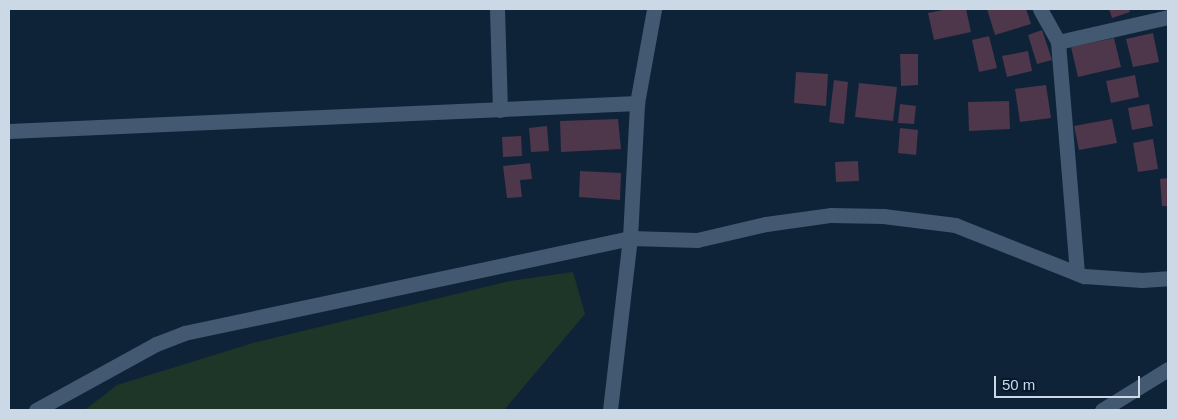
<!DOCTYPE html>
<style>
body{margin:0}
#map{position:relative;width:1177px;height:419px;overflow:hidden;background:#0e2338;font-family:Arial,sans-serif}
div>[style]{position:absolute}
.green>*{inset:0;background:#1e3628}
.building>*{inset:0;background:#4e364b}
.street>*{height:15px;margin:-7.5px;padding:0 7.5px;transform-origin:7.5px;border-radius:7.5px;background:#425971}
span{translate:-50% -50%;white-space:nowrap;text-align:center;line-height:1.15;-webkit-text-stroke:4.5px #051a2e;paint-order:stroke}
.frame{position:absolute;inset:0;border:10px solid #cbd8e6;pointer-events:none}
.scale{position:absolute;left:994px;top:376px;width:146px;height:22px;box-sizing:border-box;border:2px solid #cbd8e6;border-top:0;padding-left:6px;font-size:15px;line-height:18px;white-space:nowrap;color:#cbd8e6;-webkit-text-stroke:4px #051a2e;paint-order:stroke}
</style>
<div id="map">
<div class="green">
<div style="clip-path:polygon(573px 272px,585px 314px,504px 410px,85px 410px,117px 385px,253px 343px,510px 281px)"></div>
</div>
<div class="building">
<div style="clip-path:polygon(948px 9px,966px 9px,971px 32px,934px 40px,928px 13px)"></div>
<div style="clip-path:polygon(987px 9px,1026px 9px,1031px 24px,995px 35px)"></div>
<div style="clip-path:polygon(1109px 9px,1129px 9px,1130px 12px,1112px 18px)"></div>
<div style="clip-path:polygon(1042px 30px,1052px 60px,1037px 64px,1028px 35px)"></div>
<div style="clip-path:polygon(1153px 33px,1159px 62px,1133px 67px,1126px 39px)"></div>
<div style="clip-path:polygon(989px 36px,997px 68px,979px 72px,972px 40px)"></div>
<div style="clip-path:polygon(1114px 38px,1121px 67px,1078px 77px,1071px 47px)"></div>
<div style="clip-path:polygon(1028px 51px,1032px 71px,1007px 77px,1002px 56px)"></div>
<div style="clip-path:polygon(900px 54px,918px 54px,918px 85px,901px 86px)"></div>
<div style="clip-path:polygon(796px 72px,828px 74px,826px 106px,794px 103px)"></div>
<div style="clip-path:polygon(1135px 75px,1139px 97px,1111px 103px,1106px 81px)"></div>
<div style="clip-path:polygon(834px 80px,848px 82px,844px 124px,829px 122px)"></div>
<div style="clip-path:polygon(859px 83px,897px 87px,893px 121px,855px 117px)"></div>
<div style="clip-path:polygon(1046px 85px,1051px 118px,1020px 122px,1015px 89px)"></div>
<div style="clip-path:polygon(1009px 101px,1010px 129px,969px 131px,968px 102px)"></div>
<div style="clip-path:polygon(900px 104px,916px 106px,914px 124px,898px 123px)"></div>
<div style="clip-path:polygon(1149px 104px,1153px 126px,1132px 130px,1128px 108px)"></div>
<div style="clip-path:polygon(618px 119px,621px 149px,561px 152px,560px 121px)"></div>
<div style="clip-path:polygon(1112px 119px,1117px 143px,1079px 150px,1074px 126px)"></div>
<div style="clip-path:polygon(547px 126px,549px 151px,531px 152px,529px 128px)"></div>
<div style="clip-path:polygon(900px 128px,918px 130px,916px 155px,898px 153px)"></div>
<div style="clip-path:polygon(521px 136px,522px 156px,503px 157px,502px 137px)"></div>
<div style="clip-path:polygon(1153px 139px,1158px 169px,1138px 172px,1133px 143px)"></div>
<div style="clip-path:polygon(858px 161px,859px 181px,836px 182px,835px 162px)"></div>
<div style="clip-path:polygon(530px 163px,532px 179px,520px 180px,522px 197px,507px 198px,503px 166px)"></div>
<div style="clip-path:polygon(580px 171px,621px 173px,620px 200px,579px 197px)"></div>
<div style="clip-path:polygon(1168px 178px,1168px 206px,1162px 206px,1160px 179px)"></div>
</div>
<div class="street">
<div style="left:497px;top:9px;width:101px;rotate:88.3deg"></div>
<div style="left:1040px;top:9px;width:38px;rotate:61deg"></div>
<div style="left:1058px;top:42px;width:232px;rotate:85.3deg"></div>
<div style="left:1058px;top:42px;width:113px;rotate:-12.8deg"></div>
<div style="left:9px;top:131px;width:629px;rotate:-2.55deg"></div>
<div style="left:36px;top:410px;width:137px;rotate:-28.8deg"></div>
<div style="left:156px;top:344px;width:30px;rotate:-21deg"></div>
<div style="left:184px;top:333px;width:456px;rotate:-12deg"></div>
<div style="left:630px;top:238px;width:67px;rotate:1.7deg"></div>
<div style="left:697px;top:240px;width:71px;rotate:-13.1deg"></div>
<div style="left:766px;top:224px;width:66px;rotate:-7.9deg"></div>
<div style="left:831px;top:215px;width:52px;rotate:1.1deg"></div>
<div style="left:883px;top:216px;width:73px;rotate:7.1deg"></div>
<div style="left:955px;top:225px;width:139px;rotate:21.6deg"></div>
<div style="left:1084px;top:276px;width:58px;rotate:3.9deg"></div>
<div style="left:1142px;top:280px;width:26px;rotate:-4deg"></div>
<div style="left:610px;top:410px;width:173px;rotate:-83.4deg"></div>
<div style="left:630px;top:238px;width:135px;rotate:-87deg"></div>
<div style="left:637px;top:103px;width:96px;rotate:-79.7deg"></div>
<div style="left:1102px;top:410px;width:78px;rotate:-31.8deg"></div>
</div>
<div class="frame"></div>
<div class="scale">50 m</div>
</div>
